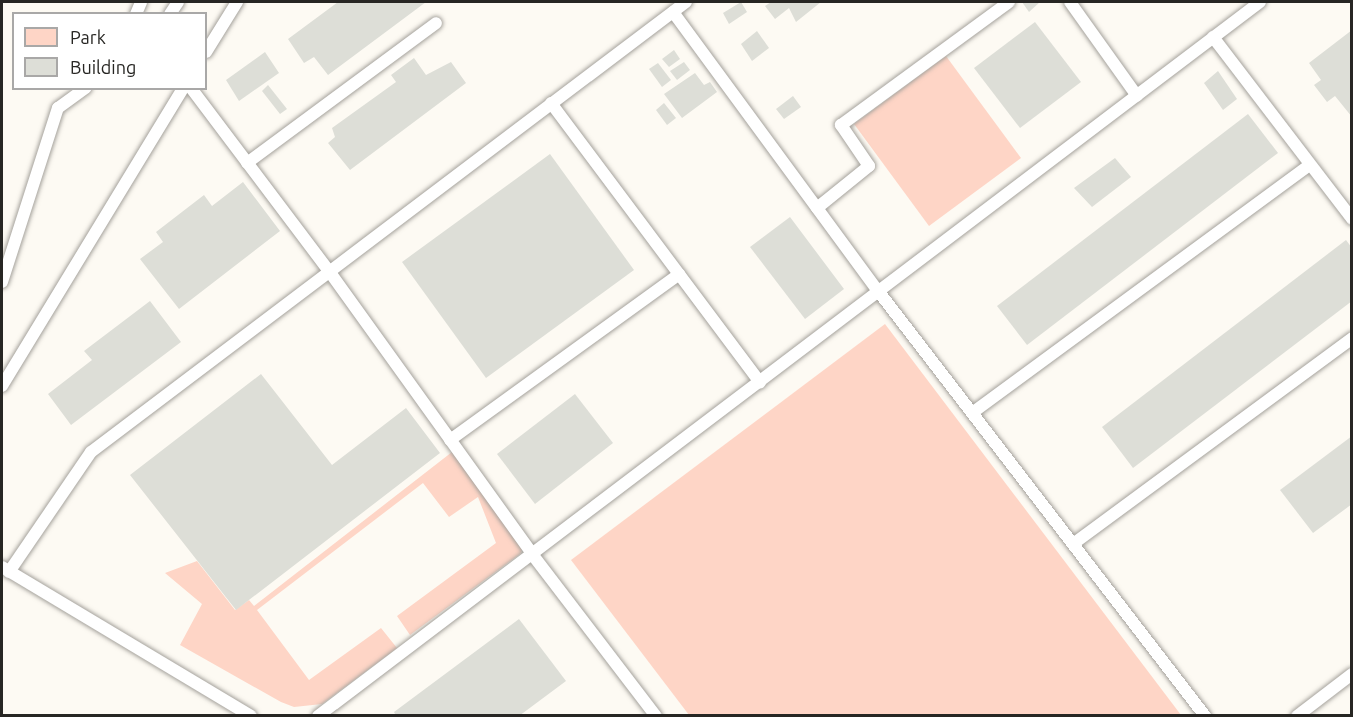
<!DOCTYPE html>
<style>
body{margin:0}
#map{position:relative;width:1353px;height:717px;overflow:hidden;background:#fdfaf3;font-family:Ubuntu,sans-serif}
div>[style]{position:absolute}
.green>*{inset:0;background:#fed5c6}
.building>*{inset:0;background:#ddded7}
.roads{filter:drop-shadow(0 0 2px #a5a29c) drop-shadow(0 0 2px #a5a29c)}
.service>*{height:12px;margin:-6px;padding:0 6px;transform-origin:6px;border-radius:6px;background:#fff}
span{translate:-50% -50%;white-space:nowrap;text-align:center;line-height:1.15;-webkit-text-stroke:6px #fff;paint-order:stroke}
.frame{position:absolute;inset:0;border:3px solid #272623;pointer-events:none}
.legend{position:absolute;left:12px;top:12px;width:195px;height:78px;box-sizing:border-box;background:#fff;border:2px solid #a9a8a7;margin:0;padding:8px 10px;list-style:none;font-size:18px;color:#272623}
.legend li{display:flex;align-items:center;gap:12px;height:30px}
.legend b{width:30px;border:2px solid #a9a8a7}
</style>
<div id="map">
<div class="green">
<div style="clip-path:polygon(946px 56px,1021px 158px,929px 226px,854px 124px)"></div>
<div style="clip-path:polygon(885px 324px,1181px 715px,689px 715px,571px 560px)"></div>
<div style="clip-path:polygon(452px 452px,523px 548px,520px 554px,410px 635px,397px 616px,496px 543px,478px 497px,449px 517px,423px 483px,257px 610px,309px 680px,381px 628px,397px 648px,322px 704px,294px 707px,281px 702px,180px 645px,202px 604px,165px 573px,197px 561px,235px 610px,249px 600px,254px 606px)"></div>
</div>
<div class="building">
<div style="clip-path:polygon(338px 2px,426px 2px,328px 75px,314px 57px,304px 63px,288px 39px)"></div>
<div style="clip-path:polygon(741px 2px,747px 12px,729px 24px,723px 13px)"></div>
<div style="clip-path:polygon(771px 2px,821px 2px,796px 22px,789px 8px,775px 19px,765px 6px)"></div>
<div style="clip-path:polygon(1022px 2px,1040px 2px,1029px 12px)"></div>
<div style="clip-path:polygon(1035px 22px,1081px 82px,1020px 128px,974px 68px)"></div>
<div style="clip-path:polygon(1352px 30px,1352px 117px,1335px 96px,1327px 102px,1314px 85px,1321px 80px,1309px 63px)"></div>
<div style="clip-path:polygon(757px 31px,769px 48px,752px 61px,741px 44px)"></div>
<div style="clip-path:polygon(674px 50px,680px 59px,669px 67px,662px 59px)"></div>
<div style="clip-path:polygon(265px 52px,279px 73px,239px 101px,226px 80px)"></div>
<div style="clip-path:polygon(414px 58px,426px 75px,451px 62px,466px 83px,350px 170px,328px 143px,335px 137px,332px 128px,396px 82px,391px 75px)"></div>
<div style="clip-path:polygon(684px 62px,690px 70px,677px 80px,670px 71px)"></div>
<div style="clip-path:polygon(658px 63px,671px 80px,662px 87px,649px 69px)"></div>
<div style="clip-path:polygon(1218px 71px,1237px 99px,1223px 110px,1204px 83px)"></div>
<div style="clip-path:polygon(695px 73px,704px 85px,710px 82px,717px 92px,682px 118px,664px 94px)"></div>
<div style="clip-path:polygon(268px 85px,287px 109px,280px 114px,262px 91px)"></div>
<div style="clip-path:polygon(793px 96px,801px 107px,784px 119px,776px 109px)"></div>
<div style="clip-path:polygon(664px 103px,676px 118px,667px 125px,656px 110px)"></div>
<div style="clip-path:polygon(1248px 114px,1278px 153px,1027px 345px,997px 306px)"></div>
<div style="clip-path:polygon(550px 154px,634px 270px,486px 378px,402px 262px)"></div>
<div style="clip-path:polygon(1115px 158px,1131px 177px,1092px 207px,1074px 188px)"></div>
<div style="clip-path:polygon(243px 182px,280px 231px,179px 309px,140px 259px,163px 242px,156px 232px,204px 195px,212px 206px)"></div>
<div style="clip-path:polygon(790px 217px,844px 289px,805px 319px,750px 247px)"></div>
<div style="clip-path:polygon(1346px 240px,1352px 248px,1352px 301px,1133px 468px,1102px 427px)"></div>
<div style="clip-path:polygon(150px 301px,181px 342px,71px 425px,48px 394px,92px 360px,84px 351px)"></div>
<div style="clip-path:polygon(261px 374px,332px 465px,406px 408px,440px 453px,236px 610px,130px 475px)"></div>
<div style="clip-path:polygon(575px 394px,613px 443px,535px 504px,497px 454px)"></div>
<div style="clip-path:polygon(1352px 436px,1352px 504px,1313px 533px,1280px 490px)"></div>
<div style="clip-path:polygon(519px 619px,566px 681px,519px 716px,396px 716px,394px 712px)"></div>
</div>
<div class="roads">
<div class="service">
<div style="left:1070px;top:2px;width:115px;rotate:54.5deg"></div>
<div style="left:673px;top:12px;width:348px;rotate:53.7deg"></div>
<div style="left:879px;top:292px;width:535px;rotate:52.44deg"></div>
<div style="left:136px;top:14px;width:13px;rotate:-67deg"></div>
<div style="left:170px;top:14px;width:14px;rotate:-56deg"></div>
<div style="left:1213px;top:37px;width:229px;rotate:52.6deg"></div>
<div style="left:206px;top:52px;width:59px;rotate:-58.2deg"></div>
<div style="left:191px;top:88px;width:229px;rotate:53deg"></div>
<div style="left:329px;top:271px;width:348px;rotate:54.3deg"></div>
<div style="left:532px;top:554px;width:204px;rotate:52.6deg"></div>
<div style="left:551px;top:103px;width:349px;rotate:53.2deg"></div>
<div style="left:247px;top:163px;width:235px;rotate:-36.5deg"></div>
<div style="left:817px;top:208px;width:67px;rotate:-38.9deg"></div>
<div style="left:869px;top:166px;width:50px;rotate:-124.3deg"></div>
<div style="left:841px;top:125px;width:208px;rotate:-36.2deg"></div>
<div style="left:2px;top:282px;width:183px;rotate:-72.2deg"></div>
<div style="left:58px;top:108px;width:34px;rotate:-36deg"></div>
<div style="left:2px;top:386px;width:349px;rotate:-58.7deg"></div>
<div style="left:972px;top:413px;width:418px;rotate:-36.3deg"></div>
<div style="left:450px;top:440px;width:283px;rotate:-35.9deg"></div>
<div style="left:1073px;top:544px;width:347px;rotate:-36.4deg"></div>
<div style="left:2px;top:567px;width:290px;rotate:30.9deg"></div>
<div style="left:9px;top:572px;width:145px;rotate:-55.7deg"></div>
<div style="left:91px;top:452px;width:746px;rotate:-37.1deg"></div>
<div style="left:318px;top:716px;width:1182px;rotate:-37.16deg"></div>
<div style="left:1297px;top:716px;width:69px;rotate:-37.4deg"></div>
</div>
</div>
<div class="frame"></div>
<ul class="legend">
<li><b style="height:16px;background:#fed5c6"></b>Park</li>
<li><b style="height:16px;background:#ddded7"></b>Building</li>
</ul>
</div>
